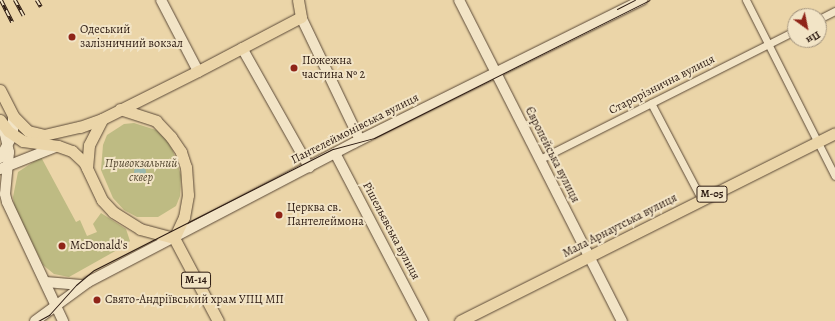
<!DOCTYPE html>
<meta charset="utf-8">
<style>
body{margin:0}
#map{position:relative;width:835px;height:321px;overflow:hidden;background:#ebd5a8;font-family:Alegreya,serif}
div>[style]{position:absolute}
.green>*{inset:0;background:#bebb83}
.water>*{inset:0;background:#99b8ad}
.round{border-radius:50%}
.roads{filter:drop-shadow(0 0 1px #5c4a38) drop-shadow(0 0 1px #5c4a38)}
.street>*{height:7px;margin:-3.5px;padding:0 3.5px;transform-origin:3.5px;border-radius:3.5px;background:#f2e4c6}
.secondary>*{height:10px;margin:-5px;padding:0 5px;transform-origin:5px;border-radius:5px;background:#f2e4c6}
.primary>*{height:11px;margin:-5.5px;padding:0 5.5px;transform-origin:5.5px;border-radius:5.5px;background:#ebd5a8}
.tram>*{height:1px;margin:-0.5px;padding:0 0.5px;transform-origin:0.5px;border-radius:0.5px;background:#2d1b12}
.rail>*{height:3.5px;margin-top:-1.75px;transform-origin:0;background:repeating-linear-gradient(90deg,#f2e4c6 0 6px,#2d1b12 0 12px);box-sizing:border-box;border-block:1px solid #2d1b12}
.dots>*{width:11px;height:11px;translate:-50% -50%;box-sizing:border-box;border:2px solid #f2e4c6;border-radius:50%}
span{translate:-50% -50%;white-space:nowrap;text-align:center;line-height:1.15;-webkit-text-stroke:4px #f2e4c6;paint-order:stroke}
.shield-label span{padding:1px 3px;background:#f2e4c6;border:1px solid;border-radius:3px;-webkit-text-stroke-width:0}
.shield-label{font-size:11px;color:#2d1b12;font-weight:700}
.poi-label{font-size:12px;color:#2d1b12}
.left{translate:0 -50%;text-align:left}
.street-label{font-size:12px;color:#2d1b12}
.park-label{font-size:12px;color:#584b34;font-style:italic}
.north{position:absolute;left:787px;top:8px;width:40px;height:40px;box-sizing:border-box;background:#f2e4c6;border:1px solid #a3947e;border-radius:50%;rotate:147deg;font-size:11px;font-weight:700;line-height:16px;text-align:center;color:#2d1b12}
.north::after{content:'';display:block;margin:auto;width:14px;height:18px;background:#8f2418;clip-path:polygon(50% 0,100% 100%,50% 72%,0 100%)}
</style>
<div id="map">
<div class="green">
<div style="clip-path:polygon(134px 123px,156px 130px,166px 139px,173px 151px,181px 175px,180px 196px,176px 206px,158px 217px,137px 217px,124px 210px,113px 198px,101px 170px,103px 145px,107px 135px,124px 124px)"></div>
<div style="clip-path:polygon(41px 157px,76px 222px,80px 220px,87px 236px,97px 232px,93px 224px,101px 213px,126px 229px,130px 241px,126px 245px,69px 277px,54px 274px,43px 265px,14px 205px,13px 197px,18px 172px)"></div>
</div>
<div class="water">
<div class="round" style="left:134px;top:166px;width:12px;height:12px"></div>
</div>
<div class="roads">
<div class="street">
<div style="left:746px;top:0;width:197px;rotate:63.2deg"></div>
<div style="left:819px;top:19px;width:18px;rotate:-27deg"></div>
<div style="left:651px;top:103px;width:110px;rotate:62.3deg"></div>
<div style="left:540px;top:159px;width:285px;rotate:-26.7deg"></div>
</div>
<div class="secondary">
<div style="left:161px;top:0;width:80px;rotate:62.5deg"></div>
<div style="left:459px;top:0;width:360px;rotate:63.1deg"></div>
<div style="left:301px;top:17px;width:136px;rotate:64.4deg"></div>
<div style="left:242px;top:48px;width:137px;rotate:60.6deg"></div>
<div style="left:3px;top:126px;width:27px;rotate:77deg"></div>
<div style="left:9px;top:152px;width:42px;rotate:95.4deg"></div>
<div style="left:5px;top:194px;width:8px;rotate:76deg"></div>
<div style="left:7px;top:202px;width:132px;rotate:64.8deg"></div>
<div style="left:335px;top:153px;width:190px;rotate:62.4deg"></div>
<div style="left:0;top:158px;width:26px;rotate:-61deg"></div>
<div style="left:13px;top:135px;width:19px;rotate:-90deg"></div>
<div style="left:0;top:169px;width:62px;rotate:-21.6deg"></div>
<div style="left:46px;top:282px;width:35px;rotate:5deg"></div>
<div style="left:35px;top:321px;width:66px;rotate:-36.3deg"></div>
<div style="left:88px;top:282px;width:300px;rotate:-27.6deg"></div>
<div style="left:354px;top:143px;width:322px;rotate:-26.4deg"></div>
</div>
<div class="primary">
<div style="left:0;top:90px;width:29px;rotate:63deg"></div>
<div style="left:13px;top:116px;width:21px;rotate:45deg"></div>
<div style="left:28px;top:131px;width:16px;rotate:14deg"></div>
<div style="left:44px;top:135px;width:37px;rotate:-13deg"></div>
<div style="left:80px;top:127px;width:23px;rotate:-20deg"></div>
<div style="left:102px;top:119px;width:107px;rotate:-26.6deg"></div>
<div style="left:198px;top:71px;width:116px;rotate:-27.7deg"></div>
<div style="left:301px;top:17px;width:17px;rotate:-100deg"></div>
<div style="left:120px;top:109px;width:38px;rotate:18deg"></div>
<div style="left:156px;top:121px;width:22px;rotate:47deg"></div>
<div style="left:171px;top:137px;width:18px;rotate:56deg"></div>
<div style="left:181px;top:152px;width:16px;rotate:72deg"></div>
<div style="left:186px;top:167px;width:28px;rotate:86deg"></div>
<div style="left:188px;top:195px;width:22px;rotate:100deg"></div>
<div style="left:184px;top:217px;width:23px;rotate:115deg"></div>
<div style="left:0;top:120px;width:14px;rotate:54deg"></div>
<div style="left:8px;top:131px;width:18px;rotate:34deg"></div>
<div style="left:23px;top:141px;width:35px;rotate:8deg"></div>
<div style="left:58px;top:146px;width:15px;rotate:20deg"></div>
<div style="left:72px;top:151px;width:16px;rotate:43deg"></div>
<div style="left:84px;top:162px;width:42px;rotate:64.7deg"></div>
<div style="left:102px;top:200px;width:16px;rotate:47deg"></div>
<div style="left:113px;top:212px;width:32px;rotate:32deg"></div>
<div style="left:140px;top:229px;width:35px;rotate:15deg"></div>
<div style="left:87px;top:168px;width:23px;rotate:-85deg"></div>
<div style="left:89px;top:145px;width:29px;rotate:-63deg"></div>
<div style="left:174px;top:238px;width:94px;rotate:62.1deg"></div>
<div style="left:460px;top:321px;width:419px;rotate:-26.6deg"></div>
</div>
</div>
<div class="tram">
<div style="left:617px;top:9px;width:20px;rotate:-27deg"></div>
<div style="left:38px;top:321px;width:13px;rotate:-29deg"></div>
<div style="left:49px;top:315px;width:40px;rotate:-48deg"></div>
<div style="left:76px;top:285px;width:23px;rotate:-40deg"></div>
<div style="left:94px;top:270px;width:268px;rotate:-26.9deg"></div>
<div style="left:333px;top:149px;width:42px;rotate:-15deg"></div>
<div style="left:374px;top:138px;width:308px;rotate:-26.6deg"></div>
</div>
<div class="rail">
<div style="left:1px;top:0;width:25px;rotate:63deg"></div>
<div style="left:15px;top:0;width:18px;rotate:61deg"></div>
<div style="left:37px;top:0;width:8px;rotate:60deg"></div>
</div>
<div class="dots">
<div style="left:72px;top:37px;background:#8f2418"></div>
<div style="left:294px;top:68px;background:#8f2418"></div>
<div style="left:279px;top:215px;background:#8f2418"></div>
<div style="left:62px;top:246px;background:#8f2418"></div>
<div style="left:97px;top:300px;background:#8f2418"></div>
</div>
<div class="shield-label">
<span style="left:712px;top:194px">М-05</span>
<span style="left:196px;top:280px">М-14</span>
</div>
<div class="poi-label">
<span class="left" style="left:80px;top:37px">Одеський<br>залізничний вокзал</span>
<span class="left" style="left:302px;top:68px">Пожежна<br>частина № 2</span>
<span class="left" style="left:287px;top:215px">Церква св.<br>Пантелеймона</span>
<span class="left" style="left:70px;top:246px">McDonald's</span>
<span class="left" style="left:105px;top:300px">Свято-Андріївський храм УПЦ МП</span>
</div>
<div class="street-label">
<span style="left:662px;top:85px;rotate:-27deg">Старорізнична вулиця</span>
<span style="left:355px;top:129px;rotate:-27deg">Пантелеймонівська вулиця</span>
<span style="left:552px;top:155px;rotate:63deg">Європейська вулиця</span>
<span style="left:620px;top:226px;rotate:-27deg">Мала Арнаутська вулиця</span>
<span style="left:391px;top:231px;rotate:62deg">Рішельєвська вулиця</span>
</div>
<div class="park-label">
<span style="left:141px;top:171px">Привокзальний<br>сквер</span>
</div>
<div class="north">Пн</div>
</div>
